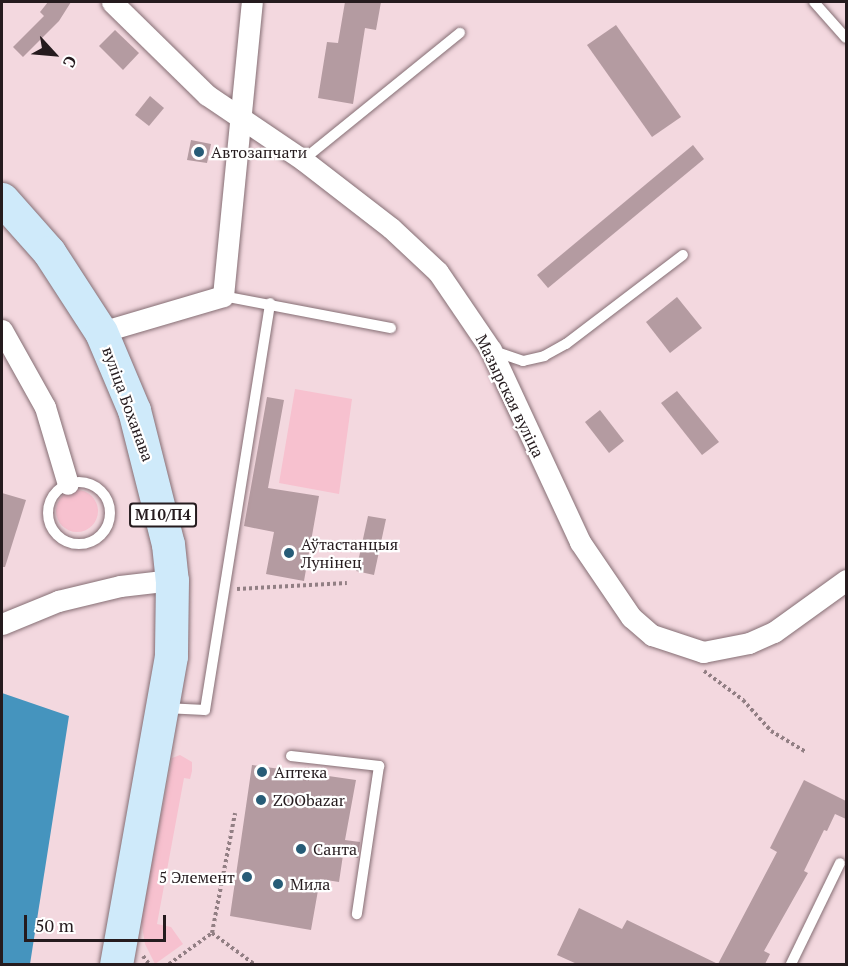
<!DOCTYPE html>
<meta charset="utf-8">
<style>
body{margin:0}
#map{position:relative;width:848px;height:966px;overflow:hidden;background:#f3d8df;font-family:"PT Serif",serif}
div>[style]{position:absolute}
.green>*{inset:0;background:#f7c1cf}
.round{border-radius:50%}
.water>*{inset:0;background:#4594be}
.building>*{inset:0;background:#b49ba1}
.path>*{height:4px;margin-top:-2px;transform-origin:0;background:repeating-linear-gradient(90deg,#927f84 0 3px,transparent 0 6px)}
.roads{filter:drop-shadow(0 0 2px #856e74) drop-shadow(0 0 2px #856e74)}
.service>*{height:10px;margin:-5px;padding:0 5px;transform-origin:5px;border-radius:5px;background:#fff}
.service>.ring{margin:-5px;padding:0;box-sizing:content-box;background:none;border:10px solid #fff;border-radius:50%}
.minor>*{height:21px;margin:-10.5px;padding:0 10.5px;transform-origin:10.5px;border-radius:10.5px;background:#fff}
.primary>*{height:33px;margin:-16.5px;padding:0 16.5px;transform-origin:16.5px;border-radius:16.5px;background:#cfeafa}
.dots>*{width:16px;height:16px;translate:-50% -50%;box-sizing:border-box;border:3px solid #fff;border-radius:50%}
span{translate:-50% -50%;white-space:nowrap;text-align:center;line-height:1.15;-webkit-text-stroke:4.5px #fff;paint-order:stroke}
.shield-label span{padding:2px 4px;background:#fff;border:2px solid;border-radius:4px;-webkit-text-stroke-width:0}
.shield-label{font-size:15px;color:#251b1e;font-weight:700}
.poi-label{font-size:16px;color:#251b1e}
.left{translate:0 -50%;text-align:left}
.right{translate:-100% -50%;text-align:right}
.street-label{font-size:16px;color:#251b1e}
.frame{position:absolute;inset:0;border:3px solid #251b1e;pointer-events:none}
.north{position:absolute;left:24px;top:24px;width:60px;height:60px;-webkit-text-stroke:4px #fff;paint-order:stroke;rotate:116deg;font-size:16px;font-weight:700;line-height:24px;text-align:center;color:#251b1e}
.north::after{content:'';display:block;margin:auto;width:21px;height:27px;background:#251b1e;clip-path:polygon(50% 0,100% 100%,50% 72%,0 100%)}
.scale{position:absolute;left:24px;top:915px;width:142px;height:27px;box-sizing:border-box;border:3px solid #251b1e;border-top:0;padding-left:8px;font-size:18px;line-height:21px;white-space:nowrap;color:#251b1e;-webkit-text-stroke:4px #fff;paint-order:stroke}
</style>
<div id="map">
<div class="green">
<div style="clip-path:polygon(295px 389px,352px 399px,339px 494px,279px 483px)"></div>
<div class="round" style="left:56px;top:490px;width:42px;height:42px"></div>
<div style="clip-path:polygon(180px 755px,192px 762px,192px 771px,190px 779px,184px 778px,157px 924px,171px 927px,183px 944px,155px 964px,145px 944px,141px 920px,172px 758px)"></div>
</div>
<div class="water">
<div style="clip-path:polygon(2px 693px,69px 716px,30px 964px,2px 964px)"></div>
</div>
<div class="building">
<div style="clip-path:polygon(48px 2px,71px 2px,59px 21px,23px 57px,13px 47px,44px 16px,40px 12px)"></div>
<div style="clip-path:polygon(345px 2px,381px 2px,376px 30px,365px 28px,353px 104px,318px 98px,327px 42px,338px 43px)"></div>
<div style="clip-path:polygon(616px 25px,681px 117px,652px 137px,587px 45px)"></div>
<div style="clip-path:polygon(115px 30px,139px 53px,123px 70px,99px 46px)"></div>
<div style="clip-path:polygon(150px 96px,164px 108px,149px 126px,135px 115px)"></div>
<div style="clip-path:polygon(191px 140px,211px 144px,207px 163px,187px 160px)"></div>
<div style="clip-path:polygon(693px 145px,704px 159px,548px 288px,537px 275px)"></div>
<div style="clip-path:polygon(677px 297px,702px 328px,670px 353px,646px 322px)"></div>
<div style="clip-path:polygon(677px 391px,719px 442px,702px 455px,661px 403px)"></div>
<div style="clip-path:polygon(267px 397px,284px 400px,268px 488px,319px 496px,304px 581px,266px 574px,274px 532px,244px 526px)"></div>
<div style="clip-path:polygon(600px 410px,624px 441px,609px 453px,585px 422px)"></div>
<div style="clip-path:polygon(2px 493px,26px 500px,5px 567px,2px 567px)"></div>
<div style="clip-path:polygon(368px 516px,386px 519px,374px 575px,356px 571px)"></div>
<div style="clip-path:polygon(252px 765px,356px 780px,345px 840px,360px 842px,358px 858px,343px 855px,339px 882px,320px 879px,311px 930px,230px 916px)"></div>
<div style="clip-path:polygon(804px 780px,846px 801px,846px 819px,835px 814px,827px 831px,824px 830px,804px 871px,808px 873px,764px 951px,770px 954px,765px 964px,577px 964px,557px 955px,579px 908px,622px 929px,627px 920px,718px 964px,777px 852px,770px 848px)"></div>
</div>
<div class="path">
<div style="left:237px;top:589px;width:110px;rotate:-3.1deg"></div>
<div style="left:704px;top:671px;width:49px;rotate:36.6deg"></div>
<div style="left:743px;top:700px;width:42px;rotate:47.9deg"></div>
<div style="left:771px;top:731px;width:41px;rotate:31deg"></div>
<div style="left:212px;top:933px;width:122px;rotate:-79.1deg"></div>
<div style="left:143px;top:956px;width:10px;rotate:53deg"></div>
<div style="left:169px;top:964px;width:53px;rotate:-35.8deg"></div>
<div style="left:212px;top:933px;width:52px;rotate:36.4deg"></div>
</div>
<div class="roads">
<div class="service">
<div style="left:814px;top:2px;width:48px;rotate:48.4deg"></div>
<div style="left:303px;top:160px;width:202px;rotate:-39deg"></div>
<div style="left:223px;top:296px;width:171px;rotate:10.8deg"></div>
<div style="left:491px;top:350px;width:34px;rotate:19deg"></div>
<div style="left:523px;top:361px;width:22px;rotate:-13deg"></div>
<div style="left:544px;top:356px;width:25px;rotate:-29deg"></div>
<div style="left:566px;top:344px;width:147px;rotate:-37.3deg"></div>
<div class="ring" style="left:48px;top:482px;width:52px;height:52px"></div>
<div style="left:165px;top:708px;width:40px;rotate:2.9deg"></div>
<div style="left:205px;top:710px;width:412px;rotate:-80.9deg"></div>
<div style="left:291px;top:756px;width:89px;rotate:6.5deg"></div>
<div style="left:379px;top:766px;width:150px;rotate:98.5deg"></div>
<div style="left:791px;top:964px;width:112px;rotate:-64.1deg"></div>
</div>
<div class="minor">
<div style="left:112px;top:2px;width:133px;rotate:44.4deg"></div>
<div style="left:207px;top:95px;width:116px;rotate:34.1deg"></div>
<div style="left:303px;top:160px;width:111px;rotate:37.7deg"></div>
<div style="left:391px;top:228px;width:64px;rotate:43.1deg"></div>
<div style="left:438px;top:272px;width:94px;rotate:55.8deg"></div>
<div style="left:491px;top:350px;width:212px;rotate:65.1deg"></div>
<div style="left:580px;top:542px;width:91px;rotate:55.8deg"></div>
<div style="left:631px;top:617px;width:28px;rotate:41deg"></div>
<div style="left:652px;top:635px;width:54px;rotate:18.4deg"></div>
<div style="left:703px;top:652px;width:47px;rotate:-11.1deg"></div>
<div style="left:749px;top:643px;width:27px;rotate:-24deg"></div>
<div style="left:774px;top:632px;width:89px;rotate:-35.8deg"></div>
<div style="left:2px;top:330px;width:88px;rotate:60.8deg"></div>
<div style="left:45px;top:407px;width:80px;rotate:73.4deg"></div>
<div style="left:101px;top:332px;width:127px;rotate:-16.4deg"></div>
<div style="left:223px;top:296px;width:295px;rotate:-84.4deg"></div>
<div style="left:2px;top:624px;width:61px;rotate:-22.3deg"></div>
<div style="left:58px;top:601px;width:64px;rotate:-13.6deg"></div>
<div style="left:120px;top:586px;width:52px;rotate:-6.6deg"></div>
</div>
<div class="primary">
<div style="left:2px;top:199px;width:71px;rotate:48.4deg"></div>
<div style="left:49px;top:252px;width:95px;rotate:57deg"></div>
<div style="left:101px;top:332px;width:85px;rotate:67.1deg"></div>
<div style="left:134px;top:410px;width:138px;rotate:75.8deg"></div>
<div style="left:168px;top:544px;width:36px;rotate:84deg"></div>
<div style="left:172px;top:580px;width:76px;rotate:90.8deg"></div>
<div style="left:171px;top:656px;width:313px;rotate:100.1deg"></div>
</div>
</div>
<div class="dots">
<div style="left:199px;top:152px;background:#275c77"></div>
<div style="left:289px;top:553px;background:#275c77"></div>
<div style="left:262px;top:772px;background:#275c77"></div>
<div style="left:261px;top:800px;background:#275c77"></div>
<div style="left:301px;top:849px;background:#275c77"></div>
<div style="left:247px;top:877px;background:#275c77"></div>
<div style="left:278px;top:884px;background:#275c77"></div>
</div>
<div class="shield-label">
<span style="left:163px;top:515px">М10/П4</span>
</div>
<div class="poi-label">
<span class="left" style="left:211px;top:152px">Автозапчати</span>
<span class="left" style="left:301px;top:553px">Аўтастанцыя<br>Лунінец</span>
<span class="left" style="left:274px;top:772px">Аптека</span>
<span class="left" style="left:273px;top:800px">ZOObazar</span>
<span class="left" style="left:313px;top:849px">Санта</span>
<span class="right" style="left:235px;top:877px">5 Элемент</span>
<span class="left" style="left:290px;top:884px">Мила</span>
</div>
<div class="street-label">
<span style="left:510px;top:396px;rotate:64deg">Мазырская вуліца</span>
<span style="left:128px;top:404px;rotate:70deg">вуліца Боханава</span>
</div>
<div class="frame"></div>
<div class="north">С</div>
<div class="scale">50 m</div>
</div>
